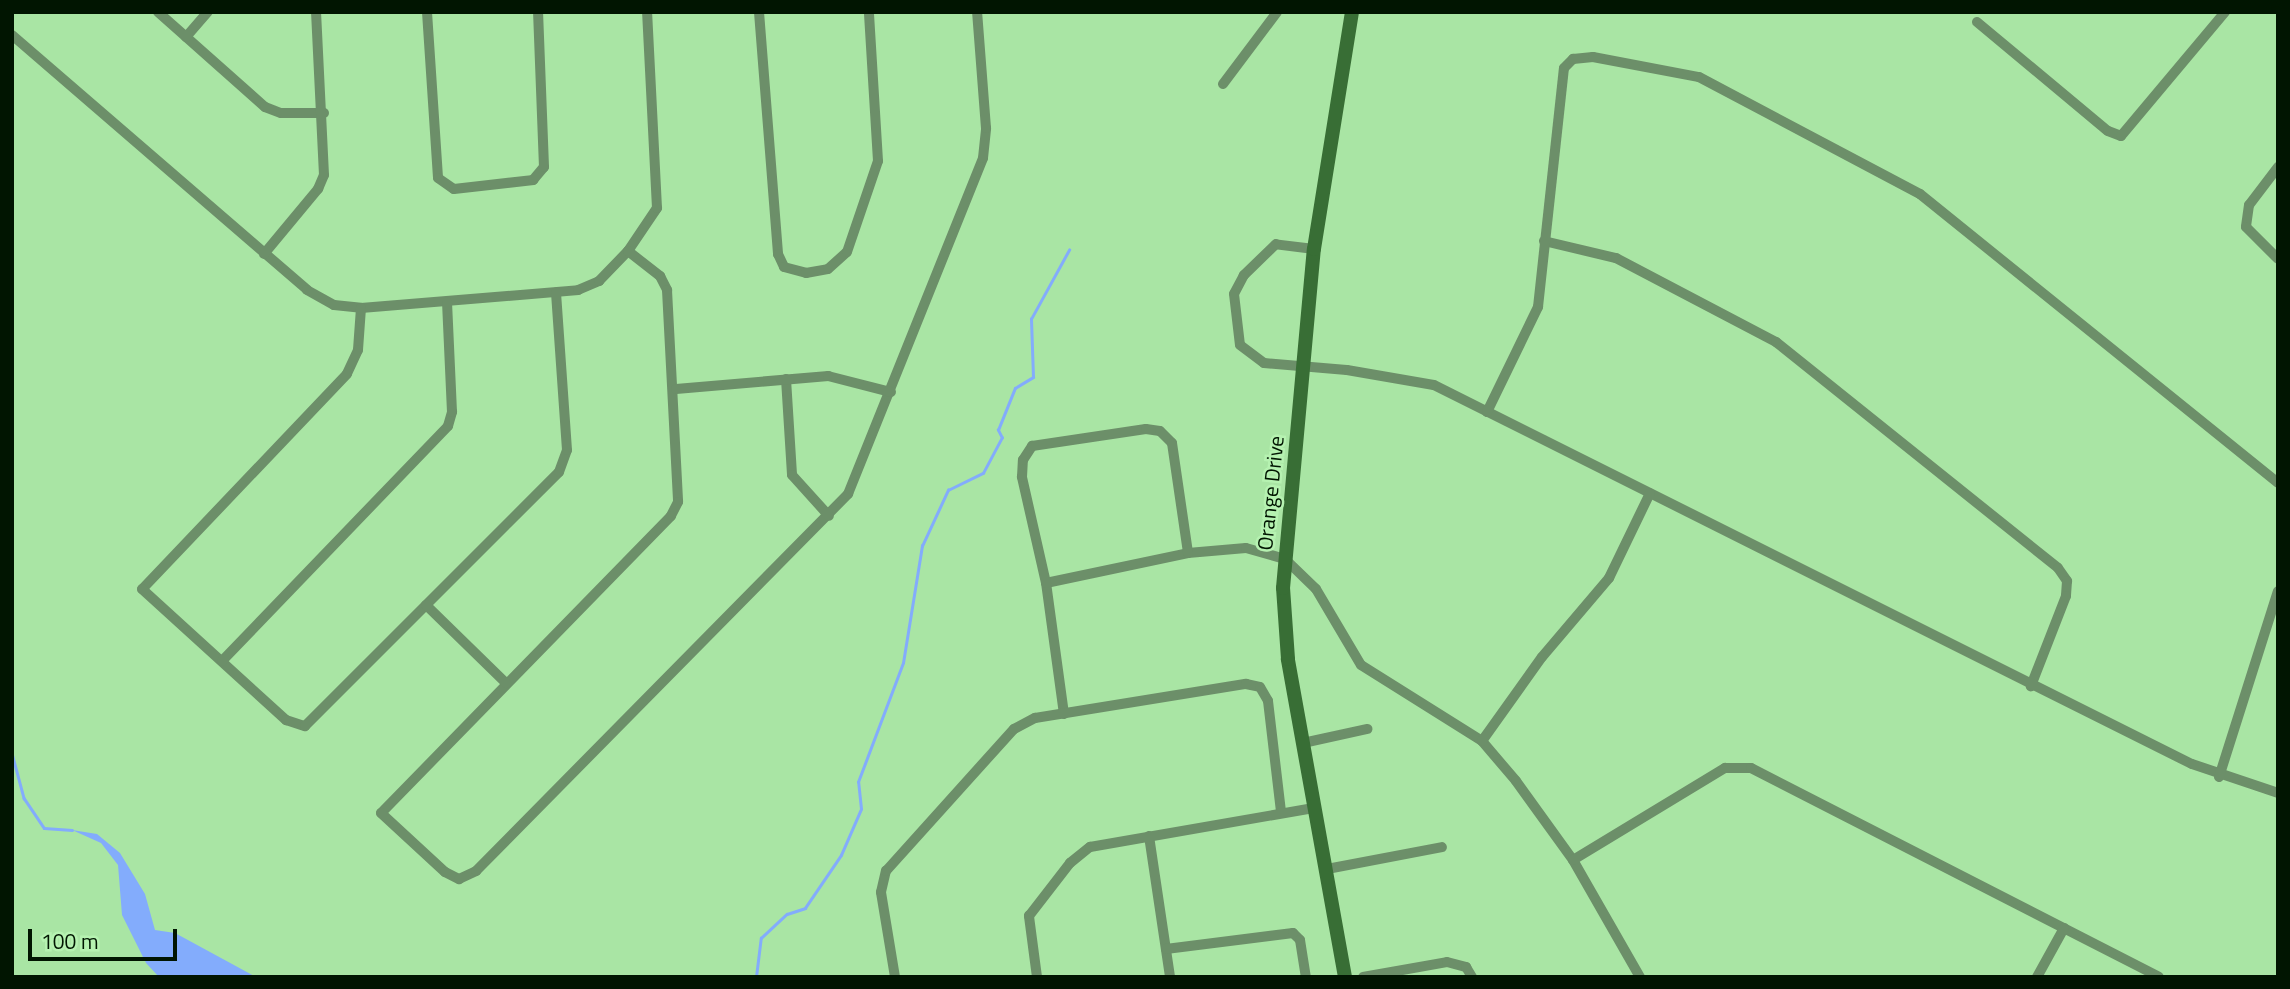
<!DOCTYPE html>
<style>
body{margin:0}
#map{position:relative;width:2290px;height:989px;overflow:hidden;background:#a9e5a4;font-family:"Titillium Web",sans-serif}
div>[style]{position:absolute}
.water>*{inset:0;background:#83acfc}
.stream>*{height:2.5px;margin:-1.25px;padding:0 1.25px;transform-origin:1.25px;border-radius:1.25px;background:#83acfc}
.street>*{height:10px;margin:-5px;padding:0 5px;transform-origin:5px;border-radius:5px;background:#6c8f69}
.secondary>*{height:14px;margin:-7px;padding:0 7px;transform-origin:7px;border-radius:7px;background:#386e35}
span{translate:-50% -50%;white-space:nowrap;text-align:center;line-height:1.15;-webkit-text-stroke:5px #b6f2b1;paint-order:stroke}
.street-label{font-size:21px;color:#011501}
.frame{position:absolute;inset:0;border:14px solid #011501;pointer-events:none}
.scale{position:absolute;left:28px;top:929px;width:149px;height:32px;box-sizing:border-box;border:4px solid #011501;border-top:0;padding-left:9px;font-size:21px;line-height:24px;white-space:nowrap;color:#011501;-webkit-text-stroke:5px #b6f2b1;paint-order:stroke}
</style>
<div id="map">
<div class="water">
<div style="clip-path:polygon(72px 830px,97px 834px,120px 853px,145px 894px,155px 930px,175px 933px,256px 977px,159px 977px,146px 963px,122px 915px,118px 865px,101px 843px)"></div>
</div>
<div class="stream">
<div style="left:12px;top:753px;width:47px;rotate:75.1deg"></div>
<div style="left:24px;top:798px;width:36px;rotate:56deg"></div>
<div style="left:44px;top:828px;width:28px;rotate:4deg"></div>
<div style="left:756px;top:977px;width:39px;rotate:-83deg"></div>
<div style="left:761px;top:938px;width:35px;rotate:-43deg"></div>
<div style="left:787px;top:914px;width:19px;rotate:-18deg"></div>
<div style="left:805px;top:908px;width:64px;rotate:-55.8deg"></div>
<div style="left:841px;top:855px;width:50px;rotate:-66.5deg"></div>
<div style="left:861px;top:809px;width:27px;rotate:-96deg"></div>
<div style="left:858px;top:782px;width:127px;rotate:-69.3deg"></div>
<div style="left:903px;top:663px;width:119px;rotate:-80.8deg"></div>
<div style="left:922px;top:546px;width:62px;rotate:-65.1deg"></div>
<div style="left:948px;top:490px;width:39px;rotate:-26deg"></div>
<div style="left:983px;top:473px;width:40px;rotate:-62deg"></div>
<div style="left:1002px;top:438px;width:9px;rotate:-117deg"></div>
<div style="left:998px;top:430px;width:45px;rotate:-68deg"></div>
<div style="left:1015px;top:388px;width:21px;rotate:-31deg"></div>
<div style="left:1033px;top:377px;width:58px;rotate:-92deg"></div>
<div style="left:1031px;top:319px;width:79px;rotate:-61.2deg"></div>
</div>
<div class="street">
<div style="left:158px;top:12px;width:143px;rotate:41.6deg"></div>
<div style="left:265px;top:107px;width:17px;rotate:21deg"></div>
<div style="left:281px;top:113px;width:43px"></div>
<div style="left:427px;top:12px;width:166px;rotate:86.2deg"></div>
<div style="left:438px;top:178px;width:19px;rotate:35deg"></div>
<div style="left:454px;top:189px;width:80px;rotate:-6.5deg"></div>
<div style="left:533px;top:180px;width:17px;rotate:-50deg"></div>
<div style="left:544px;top:167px;width:155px;rotate:-92.2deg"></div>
<div style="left:759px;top:12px;width:243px;rotate:85.5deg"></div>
<div style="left:778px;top:254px;width:14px;rotate:65deg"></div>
<div style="left:784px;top:267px;width:23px;rotate:15deg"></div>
<div style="left:806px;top:273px;width:22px;rotate:-10deg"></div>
<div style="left:828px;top:269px;width:25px;rotate:-42deg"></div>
<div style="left:847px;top:252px;width:96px;rotate:-71.2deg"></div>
<div style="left:878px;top:161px;width:149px;rotate:-93.5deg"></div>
<div style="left:1977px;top:22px;width:170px;rotate:39.8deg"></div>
<div style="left:2108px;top:131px;width:14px;rotate:21deg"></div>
<div style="left:2121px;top:136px;width:162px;rotate:-50deg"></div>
<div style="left:12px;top:35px;width:390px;rotate:40.8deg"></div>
<div style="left:307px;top:290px;width:31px;rotate:29deg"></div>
<div style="left:334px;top:305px;width:27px;rotate:6deg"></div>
<div style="left:361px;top:308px;width:218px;rotate:-4.7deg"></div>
<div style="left:578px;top:290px;width:23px;rotate:-23deg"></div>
<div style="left:599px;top:281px;width:42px;rotate:-46deg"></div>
<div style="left:628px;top:251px;width:52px;rotate:-56deg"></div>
<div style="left:657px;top:208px;width:196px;rotate:-92.9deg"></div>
<div style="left:186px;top:37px;width:33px;rotate:-49deg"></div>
<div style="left:1223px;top:84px;width:90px;rotate:-53.1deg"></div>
<div style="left:2278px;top:167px;width:48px;rotate:127.3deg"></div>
<div style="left:2249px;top:205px;width:22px;rotate:98deg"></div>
<div style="left:2246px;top:227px;width:45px;rotate:45deg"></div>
<div style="left:1544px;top:241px;width:74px;rotate:13.3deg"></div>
<div style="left:1616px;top:258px;width:181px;rotate:27.7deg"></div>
<div style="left:1776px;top:342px;width:361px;rotate:38.7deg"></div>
<div style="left:2058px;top:568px;width:16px;rotate:55deg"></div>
<div style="left:2067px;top:581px;width:15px;rotate:94deg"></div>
<div style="left:2066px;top:596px;width:97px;rotate:111.3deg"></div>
<div style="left:1314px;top:249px;width:38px;rotate:-173deg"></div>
<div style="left:1276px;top:244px;width:45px;rotate:135.9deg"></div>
<div style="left:1244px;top:275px;width:21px;rotate:118deg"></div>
<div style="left:1234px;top:294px;width:51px;rotate:83.3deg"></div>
<div style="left:1240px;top:345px;width:30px;rotate:37deg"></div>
<div style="left:1264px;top:363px;width:83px;rotate:4.8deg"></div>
<div style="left:1347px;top:370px;width:88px;rotate:9.8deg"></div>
<div style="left:1434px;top:385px;width:847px;rotate:26.57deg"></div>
<div style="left:2192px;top:764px;width:91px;rotate:18.6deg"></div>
<div style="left:628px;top:251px;width:41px;rotate:38deg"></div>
<div style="left:660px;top:276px;width:16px;rotate:63deg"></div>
<div style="left:667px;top:290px;width:212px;rotate:87deg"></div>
<div style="left:678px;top:502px;width:16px;rotate:117deg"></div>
<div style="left:671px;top:516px;width:415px;rotate:134.3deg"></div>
<div style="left:381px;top:813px;width:87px;rotate:42.7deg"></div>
<div style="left:445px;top:872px;width:16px;rotate:27deg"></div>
<div style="left:459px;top:879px;width:19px;rotate:-25deg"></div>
<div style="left:476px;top:871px;width:530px;rotate:-45.38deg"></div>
<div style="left:848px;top:494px;width:362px;rotate:-68.1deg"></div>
<div style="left:983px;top:158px;width:30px;rotate:-84deg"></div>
<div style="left:986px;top:128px;width:116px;rotate:-94.4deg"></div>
<div style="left:264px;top:254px;width:85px;rotate:-50.3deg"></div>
<div style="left:318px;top:189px;width:15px;rotate:-67deg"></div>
<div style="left:324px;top:175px;width:163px;rotate:-92.8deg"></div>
<div style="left:361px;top:308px;width:42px;rotate:94.1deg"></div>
<div style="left:358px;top:350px;width:26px;rotate:115deg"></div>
<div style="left:347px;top:374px;width:297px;rotate:133.6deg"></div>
<div style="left:142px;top:589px;width:195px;rotate:42.3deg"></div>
<div style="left:286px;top:720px;width:20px;rotate:18deg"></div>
<div style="left:305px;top:726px;width:359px;rotate:-45deg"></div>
<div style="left:559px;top:472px;width:23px;rotate:-70deg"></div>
<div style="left:567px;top:450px;width:158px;rotate:-94deg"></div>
<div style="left:786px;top:379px;width:96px;rotate:86.4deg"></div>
<div style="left:792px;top:475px;width:55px;rotate:47.9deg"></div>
<div style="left:676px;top:389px;width:153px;rotate:-4.9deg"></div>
<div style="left:828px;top:376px;width:65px;rotate:14.3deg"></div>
<div style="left:1487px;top:412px;width:117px;rotate:-64.1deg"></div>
<div style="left:1538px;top:307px;width:240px;rotate:-83.8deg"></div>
<div style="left:1564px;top:68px;width:13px;rotate:-45deg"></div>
<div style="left:1573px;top:59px;width:20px;rotate:-6deg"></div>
<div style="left:1593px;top:57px;width:108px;rotate:10.7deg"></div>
<div style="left:1699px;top:77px;width:250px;rotate:27.9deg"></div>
<div style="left:1920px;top:194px;width:460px;rotate:38.9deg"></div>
<div style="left:1046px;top:583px;width:145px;rotate:-11.9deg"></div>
<div style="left:1188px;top:553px;width:58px;rotate:-4.9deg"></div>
<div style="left:1246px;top:548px;width:41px;rotate:15.8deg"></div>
<div style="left:1285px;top:559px;width:43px;rotate:44.1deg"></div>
<div style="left:1316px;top:589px;width:88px;rotate:59.4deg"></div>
<div style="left:1361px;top:665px;width:143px;rotate:32.1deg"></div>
<div style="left:1482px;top:741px;width:52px;rotate:49.6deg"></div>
<div style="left:1516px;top:781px;width:97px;rotate:54.2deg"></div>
<div style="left:1573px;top:860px;width:135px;rotate:60.2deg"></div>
<div style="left:426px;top:605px;width:112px;rotate:44.3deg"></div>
<div style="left:222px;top:661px;width:326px;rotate:-46.1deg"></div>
<div style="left:448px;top:426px;width:15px;rotate:-74deg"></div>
<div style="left:452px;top:412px;width:110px;rotate:-92.6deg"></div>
<div style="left:1064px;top:714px;width:132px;rotate:-97.8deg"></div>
<div style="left:1046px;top:583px;width:109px;rotate:-102.8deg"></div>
<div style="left:1022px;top:477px;width:17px;rotate:-87deg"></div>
<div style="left:1023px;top:460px;width:17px;rotate:-57deg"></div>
<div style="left:1032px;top:446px;width:115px;rotate:-8.5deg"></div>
<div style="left:1146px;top:429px;width:14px;rotate:8deg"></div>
<div style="left:1160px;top:431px;width:17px;rotate:45deg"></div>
<div style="left:1172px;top:443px;width:111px;rotate:81.7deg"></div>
<div style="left:1482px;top:741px;width:103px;rotate:-54.5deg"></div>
<div style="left:1542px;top:657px;width:104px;rotate:-49.7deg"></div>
<div style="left:1609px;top:578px;width:94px;rotate:-64.2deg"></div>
<div style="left:1303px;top:743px;width:66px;rotate:-12.3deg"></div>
<div style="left:2219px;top:777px;width:195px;rotate:-72.4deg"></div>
<div style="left:1149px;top:836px;width:143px;rotate:81.5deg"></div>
<div style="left:1573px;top:860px;width:178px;rotate:-31.2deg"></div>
<div style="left:1725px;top:768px;width:26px"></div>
<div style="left:1751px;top:768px;width:458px;rotate:27.1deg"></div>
<div style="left:1327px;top:869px;width:117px;rotate:-10.8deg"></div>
<div style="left:1166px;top:949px;width:128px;rotate:-7.2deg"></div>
<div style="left:1293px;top:933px;width:10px;rotate:45deg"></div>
<div style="left:1300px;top:940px;width:37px;rotate:81deg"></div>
<div style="left:895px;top:977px;width:86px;rotate:-99.4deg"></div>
<div style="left:881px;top:892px;width:22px;rotate:-77deg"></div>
<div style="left:886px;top:871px;width:191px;rotate:-48deg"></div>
<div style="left:1014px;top:729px;width:24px;rotate:-28deg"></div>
<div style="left:1035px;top:718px;width:214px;rotate:-9.2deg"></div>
<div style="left:1246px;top:684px;width:14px;rotate:12deg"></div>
<div style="left:1260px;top:687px;width:16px;rotate:60deg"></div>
<div style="left:1268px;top:701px;width:112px;rotate:83.3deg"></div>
<div style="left:1037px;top:977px;width:62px;rotate:-97.5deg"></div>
<div style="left:1029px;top:916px;width:67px;rotate:-52.3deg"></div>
<div style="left:1070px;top:863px;width:26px;rotate:-39deg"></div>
<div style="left:1090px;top:847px;width:227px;rotate:-9.9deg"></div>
<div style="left:1363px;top:977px;width:85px;rotate:-10.1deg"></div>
<div style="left:1447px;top:962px;width:20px;rotate:15deg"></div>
<div style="left:1466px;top:967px;width:12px;rotate:59deg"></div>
<div style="left:2037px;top:977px;width:56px;rotate:-61.1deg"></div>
</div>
<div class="secondary">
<div style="left:1345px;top:977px;width:323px;rotate:-100.2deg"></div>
<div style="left:1288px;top:659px;width:71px;rotate:-94deg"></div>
<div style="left:1283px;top:588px;width:340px;rotate:-84.8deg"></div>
<div style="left:1314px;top:249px;width:240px;rotate:-80.9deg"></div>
</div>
<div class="street-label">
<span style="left:1270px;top:493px;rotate:-84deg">Orange Drive</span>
</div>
<div class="frame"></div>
<div class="scale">100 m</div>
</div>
